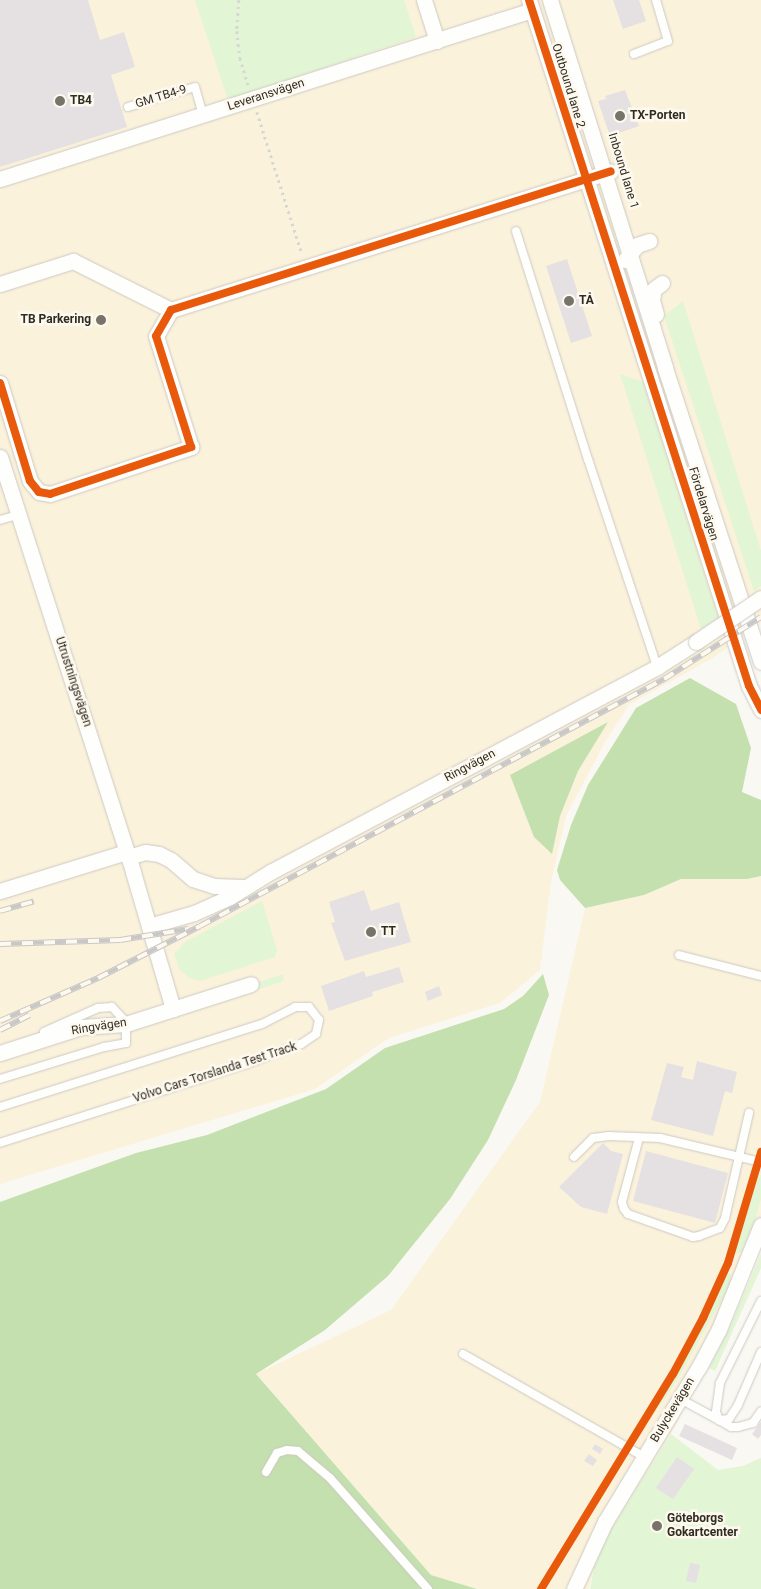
<!DOCTYPE html>
<meta charset="utf-8">
<style>
body{margin:0}
#map{position:relative;width:761px;height:1589px;overflow:hidden;background:#faf8f2;font-family:Roboto,sans-serif}
div>[style]{position:absolute}
.built>*{inset:0;background:#fbf2dc}
.green>*{inset:0;background:#e2f5d4}
.forest>*{inset:0;background:#c4e0af}
.building>*{inset:0;background:#e5e0e2}
.path>*{height:2.5px;margin-top:-1.25px;transform-origin:0;background:repeating-linear-gradient(90deg,#d7d6d4 0 2.5px,transparent 0 6.5px)}
.roads{filter:drop-shadow(0 0 1px #ccc9c2) drop-shadow(0 0 1px #ccc9c2)}
.service>*{height:8px;margin:-4px;padding:0 4px;transform-origin:4px;border-radius:4px;background:#fefefd}
.minor>*{height:15px;margin:-7.5px;padding:0 7.5px;transform-origin:7.5px;border-radius:7.5px;background:#fefefd}
.rail>*{height:5.5px;margin-top:-2.75px;transform-origin:0;background:repeating-linear-gradient(90deg,#fef9ee 0 11px,#cac8c7 0 22px);box-sizing:border-box;border-block:1px solid #cac8c7}
.bridges{filter:drop-shadow(0 0 1px #ccc9c2) drop-shadow(0 0 1px #ccc9c2)}
.minor-bridge>*{height:15px;margin:-7.5px;padding:0 7.5px;transform-origin:7.5px;border-radius:7.5px;background:#fefefd}
.cycleway>*{height:8px;margin:-4px;padding:0 4px;transform-origin:4px;border-radius:4px;background:#e8590c}
.dots>*{width:14px;height:14px;translate:-50% -50%;box-sizing:border-box;border:2px solid #fef9ee;border-radius:50%}
span{translate:-50% -50%;white-space:nowrap;text-align:center;line-height:1.15;-webkit-text-stroke:5px #fef9ee;paint-order:stroke}
.street-label{font-size:12px;color:#312c22}
.poi-label{font-size:12px;color:#312c22;font-weight:700}
.left{translate:0 -50%;text-align:left}
.right{translate:-100% -50%;text-align:right}
</style>
<div id="map">
<div class="built">
<div style="clip-path:polygon(0 0,761px 0,761px 623px,713px 658px,630px 704px,605px 742px,566px 816px,551px 882px,540px 970px,500px 1003px,389px 1038px,315px 1089px,0 1184px)"></div>
<div style="clip-path:polygon(761px 876px,761px 1246px,720px 1340px,671px 1434px,597px 1552px,589px 1589px,477px 1589px,431px 1575px,256px 1374px,391px 1310px,540px 1102px,585px 908px,644px 895px,681px 879px,747px 879px)"></div>
</div>
<div class="green">
<div style="clip-path:polygon(195px 0,404px 0,416px 37px,228px 100px)"></div>
<div style="clip-path:polygon(683px 301px,761px 551px,761px 586px,754px 591px,664px 316px)"></div>
<div style="clip-path:polygon(620px 374px,643px 382px,718px 618px,701px 629px)"></div>
<div style="clip-path:polygon(262px 901px,277px 950px,275px 957px,200px 981px,190px 978px,180px 970px,174px 954px,185px 942px)"></div>
<div style="clip-path:polygon(284px 974px,284px 979px,281px 982px,209px 1005px,210px 998px)"></div>
<div style="clip-path:polygon(761px 1175px,761px 1199px,755px 1220px,742px 1251px,736px 1254px,734px 1253px,758px 1176px)"></div>
<div style="clip-path:polygon(761px 1254px,761px 1268px,715px 1371px,709px 1368px,729px 1329px)"></div>
<div style="clip-path:polygon(727px 1273px,731px 1274px,731px 1283px,676px 1382px,646px 1425px,686px 1357px)"></div>
<div style="clip-path:polygon(671px 1434px,718px 1470px,743px 1466px,761px 1458px,761px 1589px,590px 1589px,597px 1552px)"></div>
</div>
<div class="forest">
<div style="clip-path:polygon(690px 678px,736px 704px,751px 748px,742px 792px,761px 800px,761px 876px,747px 879px,681px 879px,644px 895px,585px 908px,560px 880px,557px 870px,571px 825px,588px 785px,636px 708px)"></div>
<div style="clip-path:polygon(608px 722px,578px 771px,560px 816px,552px 854px,534px 837px,510px 775px)"></div>
<div style="clip-path:polygon(543px 974px,549px 995px,516px 1080px,488px 1140px,450px 1199px,388px 1276px,325px 1330px,256px 1374px,431px 1575px,477px 1589px,0 1589px,0 1202px,136px 1153px,207px 1135px,326px 1089px,385px 1048px,504px 1009px,523px 996px)"></div>
</div>
<div class="building">
<div style="clip-path:polygon(0 0,88px 0,100px 40px,124px 32px,135px 67px,111px 75px,127px 127px,0 167px)"></div>
<div style="clip-path:polygon(613px 0,639px 0,646px 21px,623px 29px)"></div>
<div style="clip-path:polygon(625px 90px,639px 126px,610px 136px,598px 101px,606px 99px,605px 96px)"></div>
<div style="clip-path:polygon(567px 259px,592px 336px,571px 343px,546px 266px)"></div>
<div style="clip-path:polygon(364px 890px,371px 911px,399px 902px,411px 942px,345px 961px,331px 923px,335px 922px,329px 902px)"></div>
<div style="clip-path:polygon(399px 967px,404px 982px,372px 992px,373px 996px,329px 1011px,321px 986px,364px 971px,366px 977px)"></div>
<div style="clip-path:polygon(439px 986px,442px 995px,428px 1001px,425px 992px)"></div>
<div style="clip-path:polygon(697px 1061px,737px 1072px,732px 1093px,725px 1091px,713px 1136px,651px 1120px,667px 1063px,684px 1067px,681px 1077px,693px 1080px)"></div>
<div style="clip-path:polygon(603px 1143px,611px 1151px,623px 1154px,607px 1214px,581px 1207px,559px 1187px)"></div>
<div style="clip-path:polygon(646px 1151px,728px 1173px,715px 1223px,633px 1201px)"></div>
<div style="clip-path:polygon(761px 1422px,761px 1435px,758px 1439px,752px 1434px)"></div>
<div style="clip-path:polygon(685px 1424px,737px 1448px,732px 1460px,679px 1436px)"></div>
<div style="clip-path:polygon(595px 1444px,603px 1449px,600px 1454px,592px 1449px)"></div>
<div style="clip-path:polygon(589px 1454px,597px 1460px,593px 1466px,584px 1461px)"></div>
<div style="clip-path:polygon(677px 1457px,694px 1469px,673px 1499px,656px 1488px)"></div>
<div style="clip-path:polygon(690px 1563px,700px 1565px,696px 1583px,686px 1581px)"></div>
</div>
<div class="path">
<div style="left:239px;top:0;width:31px;rotate:94deg"></div>
<div style="left:237px;top:31px;width:27px;rotate:84deg"></div>
<div style="left:240px;top:58px;width:28px;rotate:73deg"></div>
<div style="left:257px;top:112px;width:149px;rotate:72.4deg"></div>
</div>
<div class="roads">
<div class="service">
<div style="left:634px;top:54px;width:36px;rotate:-21deg"></div>
<div style="left:668px;top:41px;width:43px;rotate:-106.3deg"></div>
<div style="left:128px;top:107px;width:70px;rotate:-16.6deg"></div>
<div style="left:195px;top:87px;width:29px;rotate:74deg"></div>
<div style="left:516px;top:231px;width:239px;rotate:72.5deg"></div>
<div style="left:588px;top:459px;width:219px;rotate:71.6deg"></div>
<div style="left:0;top:520px;width:19px;rotate:-16deg"></div>
<div style="left:679px;top:955px;width:85px;rotate:14.4deg"></div>
<div style="left:0;top:1079px;width:109px;rotate:-17.1deg"></div>
<div style="left:104px;top:1047px;width:22px;rotate:-10deg"></div>
<div style="left:126px;top:1043px;width:21px;rotate:-90deg"></div>
<div style="left:126px;top:1022px;width:21px;rotate:-133deg"></div>
<div style="left:112px;top:1007px;width:14px;rotate:176deg"></div>
<div style="left:98px;top:1008px;width:59px;rotate:156deg"></div>
<div style="left:0;top:1107px;width:275px;rotate:-17.6deg"></div>
<div style="left:262px;top:1024px;width:37px;rotate:-27deg"></div>
<div style="left:295px;top:1007px;width:14px"></div>
<div style="left:309px;top:1007px;width:16px;rotate:52deg"></div>
<div style="left:319px;top:1020px;width:14px;rotate:102deg"></div>
<div style="left:316px;top:1034px;width:18px;rotate:146deg"></div>
<div style="left:301px;top:1044px;width:58px;rotate:159.7deg"></div>
<div style="left:247px;top:1064px;width:259px;rotate:162.3deg"></div>
<div style="left:639px;top:1138px;width:66px;rotate:104.9deg"></div>
<div style="left:622px;top:1202px;width:7px;rotate:74deg"></div>
<div style="left:624px;top:1209px;width:6px;rotate:51deg"></div>
<div style="left:628px;top:1214px;width:69px;rotate:19.5deg"></div>
<div style="left:693px;top:1237px;width:6px;rotate:-9deg"></div>
<div style="left:699px;top:1236px;width:22px;rotate:-21deg"></div>
<div style="left:720px;top:1228px;width:11px;rotate:-63deg"></div>
<div style="left:725px;top:1218px;width:108px;rotate:-77.1deg"></div>
<div style="left:574px;top:1157px;width:27px;rotate:-45deg"></div>
<div style="left:593px;top:1138px;width:16px;rotate:-7deg"></div>
<div style="left:609px;top:1136px;width:51px;rotate:2.2deg"></div>
<div style="left:660px;top:1138px;width:104px;rotate:13.4deg"></div>
<div style="left:761px;top:1301px;width:92px;rotate:116.6deg"></div>
<div style="left:720px;top:1383px;width:29px;rotate:98deg"></div>
<div style="left:716px;top:1412px;width:9px;rotate:69deg"></div>
<div style="left:719px;top:1420px;width:14px;rotate:30deg"></div>
<div style="left:731px;top:1427px;width:7px"></div>
<div style="left:738px;top:1427px;width:16px;rotate:-15deg"></div>
<div style="left:753px;top:1423px;width:14px;rotate:-56deg"></div>
<div style="left:463px;top:1354px;width:208px;rotate:29.6deg"></div>
<div style="left:680px;top:1399px;width:44px;rotate:28.3deg"></div>
<div style="left:719px;top:1420px;width:10px;rotate:-6deg"></div>
<div style="left:729px;top:1419px;width:17px;rotate:-57deg"></div>
<div style="left:738px;top:1405px;width:58px;rotate:-66.5deg"></div>
<div style="left:266px;top:1472px;width:22px;rotate:-60deg"></div>
<div style="left:277px;top:1453px;width:10px;rotate:-17deg"></div>
<div style="left:287px;top:1450px;width:11px;rotate:5deg"></div>
<div style="left:298px;top:1451px;width:42px;rotate:40.2deg"></div>
<div style="left:330px;top:1478px;width:148px;rotate:48.6deg"></div>
</div>
<div class="minor">
<div style="left:424px;top:0;width:43px;rotate:72.4deg"></div>
<div style="left:529px;top:0;width:720px;rotate:72.22deg"></div>
<div style="left:749px;top:686px;width:27px;rotate:63deg"></div>
<div style="left:550px;top:0;width:386px;rotate:72.6deg"></div>
<div style="left:665px;top:368px;width:309px;rotate:71.9deg"></div>
<div style="left:0;top:179px;width:558px;rotate:-17.62deg"></div>
<div style="left:625px;top:260px;width:19px;rotate:-51deg"></div>
<div style="left:637px;top:245px;width:13px;rotate:-18deg"></div>
<div style="left:0;top:284px;width:77px;rotate:-17.5deg"></div>
<div style="left:73px;top:261px;width:110px;rotate:26.6deg"></div>
<div style="left:656px;top:314px;width:15px;rotate:-106deg"></div>
<div style="left:652px;top:300px;width:11px;rotate:-80deg"></div>
<div style="left:654px;top:289px;width:10px;rotate:-37deg"></div>
<div style="left:0;top:383px;width:102px;rotate:73deg"></div>
<div style="left:30px;top:481px;width:14px;rotate:51deg"></div>
<div style="left:39px;top:492px;width:11px;rotate:10deg"></div>
<div style="left:50px;top:494px;width:149px;rotate:-18.4deg"></div>
<div style="left:191px;top:447px;width:116px;rotate:-107.5deg"></div>
<div style="left:156px;top:336px;width:30px;rotate:-60deg"></div>
<div style="left:171px;top:310px;width:461px;rotate:-17.5deg"></div>
<div style="left:0;top:457px;width:436px;rotate:72.2deg"></div>
<div style="left:133px;top:872px;width:143px;rotate:73.7deg"></div>
<div style="left:128px;top:857px;width:18px;rotate:-16deg"></div>
<div style="left:145px;top:852px;width:14px;rotate:8deg"></div>
<div style="left:159px;top:854px;width:13px;rotate:27deg"></div>
<div style="left:171px;top:860px;width:29px;rotate:41deg"></div>
<div style="left:193px;top:879px;width:22px;rotate:18deg"></div>
<div style="left:214px;top:886px;width:29px;rotate:2deg"></div>
<div style="left:0;top:891px;width:132px;rotate:-17.2deg"></div>
<div style="left:149px;top:926px;width:47px;rotate:-16.1deg"></div>
<div style="left:194px;top:913px;width:39px;rotate:-24deg"></div>
<div style="left:230px;top:897px;width:49px;rotate:-31.8deg"></div>
<div style="left:272px;top:871px;width:436px;rotate:-27.9deg"></div>
<div style="left:657px;top:667px;width:46px;rotate:-32.7deg"></div>
<div style="left:0;top:1053px;width:85px;rotate:-17.8deg"></div>
<div style="left:81px;top:1027px;width:45px;rotate:-3.8deg"></div>
<div style="left:126px;top:1024px;width:131px;rotate:-17.7deg"></div>
<div style="left:574px;top:1589px;width:74px;rotate:-65.2deg"></div>
<div style="left:605px;top:1522px;width:181px;rotate:-58.8deg"></div>
<div style="left:699px;top:1367px;width:43px;rotate:-62.2deg"></div>
<div style="left:719px;top:1329px;width:112px;rotate:-68deg"></div>
</div>
</div>
<div class="rail">
<div style="left:0;top:911px;width:35px;rotate:-16deg"></div>
<div style="left:0;top:944px;width:120px;rotate:-1.9deg"></div>
<div style="left:120px;top:940px;width:69px;rotate:-9.2deg"></div>
<div style="left:0;top:1021px;width:107px;rotate:-23.7deg"></div>
<div style="left:98px;top:978px;width:114px;rotate:-27deg"></div>
<div style="left:200px;top:926px;width:526px;rotate:-28.03deg"></div>
<div style="left:664px;top:679px;width:115px;rotate:-32.6deg"></div>
<div style="left:0;top:1030px;width:33px;rotate:-27deg"></div>
</div>
<div class="bridges">
<div class="minor-bridge">
<div style="left:696px;top:642px;width:78px;rotate:-34.1deg"></div>
</div>
</div>
<div class="cycleway">
<div style="left:529px;top:0;width:720px;rotate:72.22deg"></div>
<div style="left:749px;top:686px;width:27px;rotate:63deg"></div>
<div style="left:0;top:383px;width:102px;rotate:73deg"></div>
<div style="left:30px;top:481px;width:14px;rotate:51deg"></div>
<div style="left:39px;top:492px;width:11px;rotate:10deg"></div>
<div style="left:50px;top:494px;width:149px;rotate:-18.4deg"></div>
<div style="left:191px;top:447px;width:116px;rotate:-107.5deg"></div>
<div style="left:156px;top:336px;width:30px;rotate:-60deg"></div>
<div style="left:171px;top:310px;width:461px;rotate:-17.5deg"></div>
<div style="left:541px;top:1589px;width:252px;rotate:-58.5deg"></div>
<div style="left:673px;top:1374px;width:64px;rotate:-61.8deg"></div>
<div style="left:703px;top:1318px;width:60px;rotate:-65.6deg"></div>
<div style="left:728px;top:1263px;width:116px;rotate:-73.4deg"></div>
</div>
<div class="dots">
<div style="left:60px;top:101px;background:#77736b"></div>
<div style="left:620px;top:116px;background:#77736b"></div>
<div style="left:569px;top:301px;background:#77736b"></div>
<div style="left:101px;top:320px;background:#77736b"></div>
<div style="left:371px;top:932px;background:#77736b"></div>
<div style="left:657px;top:1526px;background:#77736b"></div>
</div>
<div class="street-label">
<span style="left:568px;top:86px;rotate:73deg">Outbound lane 2</span>
<span style="left:266px;top:95px;rotate:-18deg">Leveransvägen</span>
<span style="left:161px;top:97px;rotate:-17deg">GM TB4-9</span>
<span style="left:623px;top:171px;rotate:73deg">Inbound lane 1</span>
<span style="left:703px;top:504px;rotate:73deg">Fördelarvägen</span>
<span style="left:73px;top:682px;rotate:72deg">Utrustningsvägen</span>
<span style="left:470px;top:766px;rotate:-28deg">Ringvägen</span>
<span style="left:99px;top:1027px;rotate:-9deg">Ringvägen</span>
<span style="left:215px;top:1073px;rotate:-18deg">Volvo Cars Torslanda Test Track</span>
<span style="left:673px;top:1410px;rotate:-59deg">Bulyckevägen</span>
</div>
<div class="poi-label">
<span class="left" style="left:70px;top:101px">TB4</span>
<span class="left" style="left:630px;top:116px">TX-Porten</span>
<span class="left" style="left:579px;top:301px">TÅ</span>
<span class="right" style="left:91px;top:320px">TB Parkering</span>
<span class="left" style="left:381px;top:932px">TT</span>
<span class="left" style="left:667px;top:1526px">Göteborgs<br>Gokartcenter</span>
</div>
</div>
